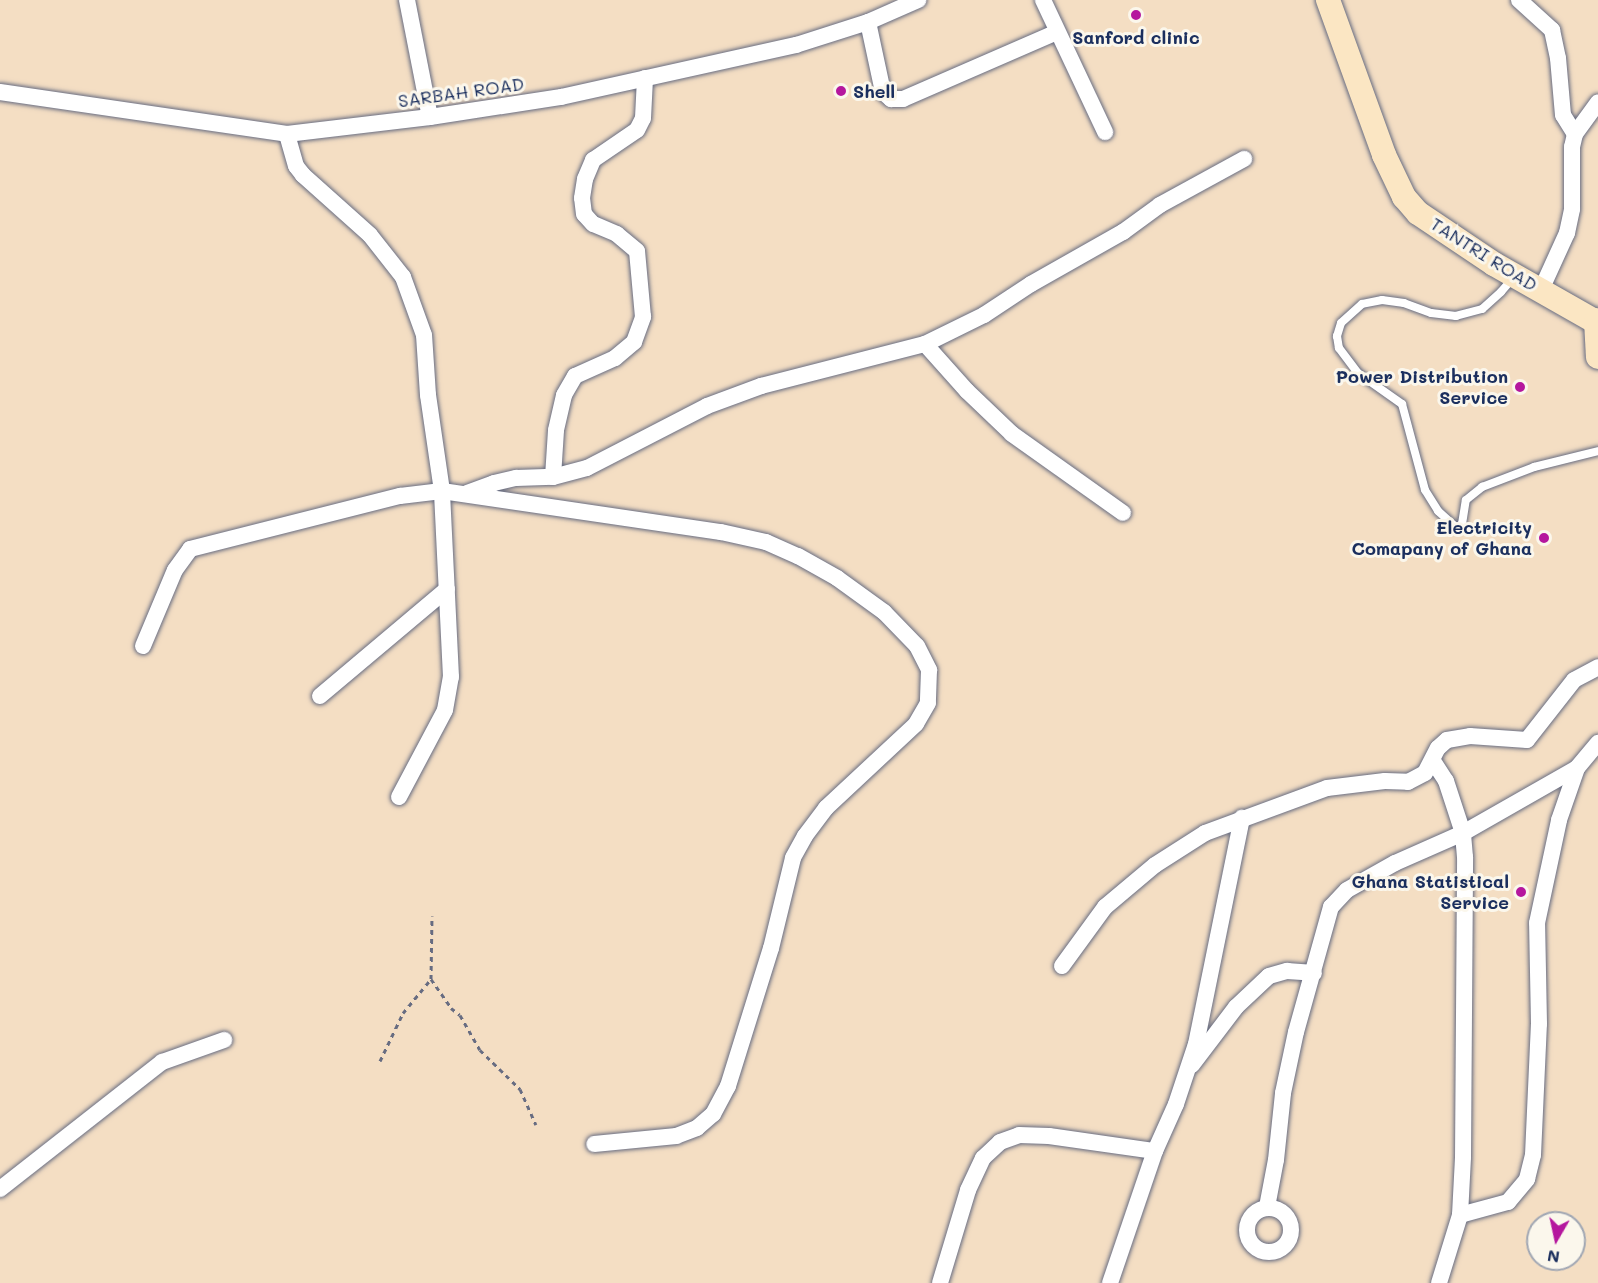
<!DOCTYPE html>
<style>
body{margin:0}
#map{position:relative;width:1598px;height:1283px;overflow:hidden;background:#f4dec3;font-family:Mali,sans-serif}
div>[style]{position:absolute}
.path>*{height:3px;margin-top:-1.5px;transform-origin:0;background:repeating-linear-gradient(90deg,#676c81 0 4.5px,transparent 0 9px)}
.roads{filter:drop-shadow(0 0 2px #676c81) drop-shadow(0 0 2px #676c81)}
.lane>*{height:8px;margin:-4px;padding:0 4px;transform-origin:4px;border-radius:4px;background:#fff}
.street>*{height:16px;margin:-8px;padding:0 8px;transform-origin:8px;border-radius:8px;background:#fff}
.street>.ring{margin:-8px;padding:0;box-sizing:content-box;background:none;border:16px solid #fff;border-radius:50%}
.secondary>*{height:24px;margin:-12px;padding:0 12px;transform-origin:12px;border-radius:12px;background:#fbe6c3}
.dots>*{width:16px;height:16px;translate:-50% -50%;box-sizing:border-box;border:3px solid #fbf7ec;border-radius:50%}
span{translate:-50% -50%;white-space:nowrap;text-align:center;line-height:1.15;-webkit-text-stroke:6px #fbf7ec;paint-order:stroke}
.poi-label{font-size:18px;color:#1b2f5e;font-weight:700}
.left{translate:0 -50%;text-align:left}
.right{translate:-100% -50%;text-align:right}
.street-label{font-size:18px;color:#1b2f5e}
.north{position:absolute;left:1526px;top:1211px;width:60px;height:60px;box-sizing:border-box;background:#fbf7ec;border:2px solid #a1a7b3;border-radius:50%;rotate:189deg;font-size:16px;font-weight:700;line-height:24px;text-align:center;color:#1b2f5e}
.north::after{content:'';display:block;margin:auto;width:21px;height:27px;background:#b5179e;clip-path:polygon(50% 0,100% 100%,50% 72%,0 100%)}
</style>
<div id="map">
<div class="path">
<div style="left:431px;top:979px;width:35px;rotate:55deg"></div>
<div style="left:451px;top:1008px;width:11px;rotate:38deg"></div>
<div style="left:460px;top:1015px;width:40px;rotate:60.3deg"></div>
<div style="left:480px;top:1050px;width:56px;rotate:44.3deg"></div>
<div style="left:520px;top:1089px;width:39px;rotate:66deg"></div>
<div style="left:380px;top:1061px;width:53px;rotate:-64.4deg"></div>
<div style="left:403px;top:1013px;width:44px;rotate:-50.5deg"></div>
<div style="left:431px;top:979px;width:63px;rotate:-89.1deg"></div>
</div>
<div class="roads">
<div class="lane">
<div style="left:1513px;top:278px;width:18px;rotate:131deg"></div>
<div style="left:1501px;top:292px;width:25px;rotate:138deg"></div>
<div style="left:1482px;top:309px;width:27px;rotate:165deg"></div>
<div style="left:1456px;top:316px;width:25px;rotate:-173deg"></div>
<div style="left:1431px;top:313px;width:29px;rotate:-160deg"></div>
<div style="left:1404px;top:303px;width:22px;rotate:-172deg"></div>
<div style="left:1382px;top:300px;width:20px;rotate:169deg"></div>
<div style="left:1362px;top:304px;width:28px;rotate:138deg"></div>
<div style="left:1341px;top:323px;width:14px;rotate:107deg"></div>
<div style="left:1337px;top:336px;width:12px;rotate:81deg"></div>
<div style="left:1339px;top:348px;width:31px;rotate:53deg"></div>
<div style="left:1358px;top:373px;width:54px;rotate:35.2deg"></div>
<div style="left:1402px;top:404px;width:89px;rotate:75deg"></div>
<div style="left:1425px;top:490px;width:25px;rotate:58deg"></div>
<div style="left:1438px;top:511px;width:25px;rotate:42deg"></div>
<div style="left:1457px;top:528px;width:6px;rotate:-39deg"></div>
<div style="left:1462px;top:524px;width:24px;rotate:-81deg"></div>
<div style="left:1466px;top:500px;width:21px;rotate:-39deg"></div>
<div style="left:1482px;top:487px;width:56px;rotate:-21deg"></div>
<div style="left:1534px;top:467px;width:66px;rotate:-14deg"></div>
</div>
<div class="street">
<div style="left:407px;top:0;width:119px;rotate:78.9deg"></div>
<div style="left:1043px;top:0;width:146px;rotate:64.8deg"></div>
<div style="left:1519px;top:0;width:45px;rotate:42.3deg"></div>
<div style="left:1552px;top:30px;width:29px;rotate:78deg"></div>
<div style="left:1558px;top:58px;width:57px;rotate:85deg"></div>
<div style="left:1563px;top:115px;width:22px;rotate:58deg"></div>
<div style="left:868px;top:22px;width:72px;rotate:77.9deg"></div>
<div style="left:883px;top:92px;width:11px;rotate:41deg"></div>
<div style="left:891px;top:99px;width:12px"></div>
<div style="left:903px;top:99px;width:168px;rotate:-23.5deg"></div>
<div style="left:0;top:92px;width:290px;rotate:8.3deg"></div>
<div style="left:287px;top:134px;width:144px;rotate:-6.8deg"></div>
<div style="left:430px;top:117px;width:133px;rotate:-8.7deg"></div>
<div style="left:561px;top:97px;width:241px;rotate:-12.5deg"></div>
<div style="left:796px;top:45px;width:76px;rotate:-17.7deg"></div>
<div style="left:868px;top:22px;width:55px;rotate:-23.7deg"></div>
<div style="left:1541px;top:290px;width:63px;rotate:-65.5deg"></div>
<div style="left:1567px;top:233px;width:25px;rotate:-78deg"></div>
<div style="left:1572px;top:209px;width:62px;rotate:-90deg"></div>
<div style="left:1572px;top:147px;width:13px;rotate:-77deg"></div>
<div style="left:1575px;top:134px;width:39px;rotate:-54deg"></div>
<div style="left:925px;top:344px;width:63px;rotate:48.2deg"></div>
<div style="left:967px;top:391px;width:62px;rotate:43.7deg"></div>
<div style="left:1012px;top:434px;width:136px;rotate:35.4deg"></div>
<div style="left:553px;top:477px;width:47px;rotate:-86.3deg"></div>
<div style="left:556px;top:430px;width:36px;rotate:-77deg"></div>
<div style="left:564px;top:395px;width:22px;rotate:-60deg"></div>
<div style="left:575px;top:376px;width:44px;rotate:-24.2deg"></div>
<div style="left:615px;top:358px;width:25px;rotate:-40deg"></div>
<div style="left:634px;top:342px;width:27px;rotate:-70deg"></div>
<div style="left:643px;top:317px;width:66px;rotate:-95.2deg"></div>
<div style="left:637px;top:251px;width:26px;rotate:-140deg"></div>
<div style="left:617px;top:234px;width:26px;rotate:-157deg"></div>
<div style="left:593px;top:224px;width:13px;rotate:-132deg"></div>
<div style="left:584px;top:214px;width:16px;rotate:-97deg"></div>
<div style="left:582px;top:198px;width:19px;rotate:-81deg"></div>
<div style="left:585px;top:179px;width:21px;rotate:-67deg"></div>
<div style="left:593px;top:160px;width:53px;rotate:-34.3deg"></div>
<div style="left:637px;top:130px;width:13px;rotate:-63deg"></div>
<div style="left:643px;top:118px;width:40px;rotate:-87.1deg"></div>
<div style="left:467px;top:493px;width:29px;rotate:-20deg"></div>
<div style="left:494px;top:483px;width:23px;rotate:-13deg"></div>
<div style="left:516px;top:478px;width:37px;rotate:-2deg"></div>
<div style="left:553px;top:477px;width:35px;rotate:-15deg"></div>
<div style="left:587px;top:468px;width:135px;rotate:-27.3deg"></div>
<div style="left:707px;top:406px;width:58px;rotate:-20.3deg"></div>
<div style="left:761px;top:386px;width:169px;rotate:-14.4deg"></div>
<div style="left:925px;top:344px;width:66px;rotate:-26.2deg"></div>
<div style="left:984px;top:315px;width:56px;rotate:-33.4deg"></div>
<div style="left:1031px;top:284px;width:106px;rotate:-29.5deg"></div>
<div style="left:1123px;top:232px;width:46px;rotate:-36.1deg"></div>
<div style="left:1160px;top:205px;width:96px;rotate:-28.7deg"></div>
<div style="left:143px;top:646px;width:82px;rotate:-67.2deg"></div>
<div style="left:175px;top:570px;width:26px;rotate:-54deg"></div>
<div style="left:190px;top:549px;width:217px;rotate:-14.2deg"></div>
<div style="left:400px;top:496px;width:42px;rotate:-6.8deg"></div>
<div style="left:442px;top:491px;width:97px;rotate:-98.3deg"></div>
<div style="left:428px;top:395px;width:60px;rotate:-93.8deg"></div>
<div style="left:424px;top:335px;width:62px;rotate:-109.9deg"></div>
<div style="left:403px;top:277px;width:53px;rotate:-128.2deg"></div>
<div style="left:370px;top:235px;width:90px;rotate:-138.2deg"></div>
<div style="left:303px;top:175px;width:11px;rotate:-128deg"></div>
<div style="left:296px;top:166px;width:33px;rotate:-106deg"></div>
<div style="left:320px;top:696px;width:166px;rotate:-40.1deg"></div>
<div style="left:399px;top:797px;width:98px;rotate:-62.1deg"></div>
<div style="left:445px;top:710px;width:34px;rotate:-80deg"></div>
<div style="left:451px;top:677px;width:186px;rotate:-92.8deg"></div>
<div style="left:442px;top:491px;width:282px;rotate:8.4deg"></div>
<div style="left:721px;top:532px;width:46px;rotate:12.5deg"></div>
<div style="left:766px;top:542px;width:35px;rotate:24deg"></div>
<div style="left:798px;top:556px;width:45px;rotate:29.4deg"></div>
<div style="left:837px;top:578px;width:58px;rotate:35.9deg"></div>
<div style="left:884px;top:612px;width:47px;rotate:45.9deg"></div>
<div style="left:917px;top:646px;width:27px;rotate:63deg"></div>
<div style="left:929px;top:670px;width:33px;rotate:92deg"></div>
<div style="left:928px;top:703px;width:24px;rotate:120deg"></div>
<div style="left:916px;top:724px;width:123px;rotate:137deg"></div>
<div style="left:826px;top:808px;width:35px;rotate:127deg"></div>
<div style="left:805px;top:836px;width:25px;rotate:119deg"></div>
<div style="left:793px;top:858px;width:93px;rotate:103.7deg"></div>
<div style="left:771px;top:948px;width:145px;rotate:107.3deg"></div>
<div style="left:728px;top:1086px;width:32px;rotate:118deg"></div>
<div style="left:713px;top:1114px;width:21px;rotate:139deg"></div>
<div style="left:697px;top:1128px;width:22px;rotate:159deg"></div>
<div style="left:676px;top:1136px;width:82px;rotate:174.4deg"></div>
<div style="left:1062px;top:966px;width:73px;rotate:-53.9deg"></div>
<div style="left:1105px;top:907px;width:65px;rotate:-40deg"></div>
<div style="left:1155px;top:865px;width:59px;rotate:-32.6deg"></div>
<div style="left:1205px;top:833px;width:130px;rotate:-20.2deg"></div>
<div style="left:1327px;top:788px;width:58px;rotate:-6.9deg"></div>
<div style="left:1385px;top:781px;width:23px;rotate:2deg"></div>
<div style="left:1408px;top:782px;width:19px;rotate:-28deg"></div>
<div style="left:1425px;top:773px;width:28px;rotate:-63deg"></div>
<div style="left:1438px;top:748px;width:12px;rotate:-42deg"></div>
<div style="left:1447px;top:740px;width:23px;rotate:-10deg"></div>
<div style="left:1470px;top:736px;width:57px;rotate:4deg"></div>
<div style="left:1527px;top:740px;width:76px;rotate:-51.9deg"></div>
<div style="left:1574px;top:680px;width:27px;rotate:-28deg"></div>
<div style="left:1192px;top:1065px;width:73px;rotate:-52.8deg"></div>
<div style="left:1236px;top:1007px;width:45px;rotate:-43.2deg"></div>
<div style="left:1269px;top:976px;width:19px;rotate:-16deg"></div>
<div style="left:1287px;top:971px;width:27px;rotate:4deg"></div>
<div style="left:0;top:1189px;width:206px;rotate:-38.1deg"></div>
<div style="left:162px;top:1062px;width:66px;rotate:-19.5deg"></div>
<div style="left:1267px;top:1207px;width:48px;rotate:-79.2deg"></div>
<div style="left:1276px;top:1160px;width:67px;rotate:-84deg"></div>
<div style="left:1283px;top:1093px;width:62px;rotate:-78deg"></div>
<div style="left:1296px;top:1032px;width:130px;rotate:-74.4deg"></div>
<div style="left:1331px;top:907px;width:23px;rotate:-47deg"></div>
<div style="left:1347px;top:890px;width:55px;rotate:-29.4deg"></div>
<div style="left:1395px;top:863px;width:74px;rotate:-23.8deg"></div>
<div style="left:1463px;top:833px;width:55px;rotate:-108.1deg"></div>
<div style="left:1446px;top:781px;width:24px;rotate:-123deg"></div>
<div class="ring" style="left:1247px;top:1208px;width:28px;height:28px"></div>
<div style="left:1460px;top:1215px;width:50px;rotate:-15.2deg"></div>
<div style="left:1508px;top:1202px;width:30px;rotate:-50deg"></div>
<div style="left:1527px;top:1179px;width:25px;rotate:-76deg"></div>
<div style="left:1533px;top:1155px;width:131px;rotate:-87.4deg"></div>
<div style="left:1539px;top:1024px;width:101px;rotate:-91.1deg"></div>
<div style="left:1537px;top:923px;width:105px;rotate:-77.9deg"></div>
<div style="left:1559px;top:820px;width:55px;rotate:-70.9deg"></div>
<div style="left:940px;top:1283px;width:97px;rotate:-73.2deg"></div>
<div style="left:968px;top:1190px;width:35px;rotate:-65deg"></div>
<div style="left:983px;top:1158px;width:23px;rotate:-43deg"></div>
<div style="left:1000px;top:1142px;width:20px;rotate:-20deg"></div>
<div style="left:1019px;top:1135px;width:30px;rotate:2deg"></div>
<div style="left:1049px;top:1136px;width:107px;rotate:8.1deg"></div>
<div style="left:1155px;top:1151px;width:51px;rotate:-65.9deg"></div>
<div style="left:1176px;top:1104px;width:63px;rotate:-71.6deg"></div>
<div style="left:1196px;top:1044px;width:231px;rotate:-78.5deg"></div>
<div style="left:1110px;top:1283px;width:139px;rotate:-71.2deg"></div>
<div style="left:1439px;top:1283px;width:71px;rotate:-72.8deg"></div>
<div style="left:1460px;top:1215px;width:58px;rotate:-87deg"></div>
<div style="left:1463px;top:1157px;width:300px;rotate:-89.6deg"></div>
<div style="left:1465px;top:857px;width:24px;rotate:-95deg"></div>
<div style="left:1463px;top:833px;width:131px;rotate:-29.7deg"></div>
<div style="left:1577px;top:768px;width:33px;rotate:-50deg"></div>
</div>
<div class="secondary">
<div style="left:1328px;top:0;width:165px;rotate:70.1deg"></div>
<div style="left:1384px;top:155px;width:47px;rotate:64.5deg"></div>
<div style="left:1404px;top:197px;width:21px;rotate:49deg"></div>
<div style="left:1418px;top:213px;width:92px;rotate:33.9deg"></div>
<div style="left:1494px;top:264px;width:120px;rotate:29.6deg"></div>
<div style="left:1596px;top:320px;width:37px;rotate:87deg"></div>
</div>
</div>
<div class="dots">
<div style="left:1136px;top:15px;background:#b5179e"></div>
<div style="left:841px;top:91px;background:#b5179e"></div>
<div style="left:1520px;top:387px;background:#b5179e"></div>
<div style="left:1544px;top:538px;background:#b5179e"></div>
<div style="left:1521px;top:892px;background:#b5179e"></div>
</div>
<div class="poi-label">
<span style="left:1136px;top:37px">Sanford clinic</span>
<span class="left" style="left:853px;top:91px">Shell</span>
<span class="right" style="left:1508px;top:387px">Power Distribution<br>Service</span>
<span class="right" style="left:1532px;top:538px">Electricity<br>Comapany of Ghana</span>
<span class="right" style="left:1509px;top:892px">Ghana Statistical<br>Service</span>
</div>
<div class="street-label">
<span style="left:461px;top:92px;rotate:-8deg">SARBAH ROAD</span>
<span style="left:1484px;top:254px;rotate:32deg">TANTRI ROAD</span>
</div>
<div class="north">N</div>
</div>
